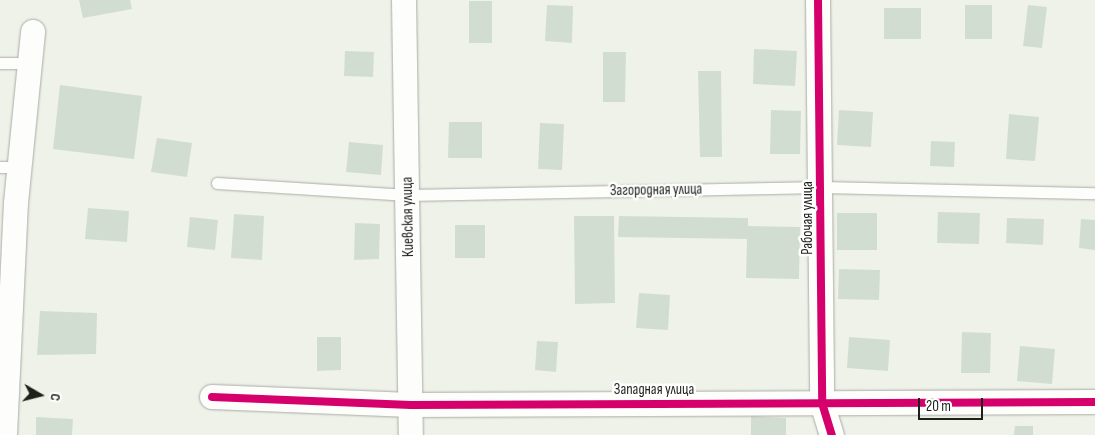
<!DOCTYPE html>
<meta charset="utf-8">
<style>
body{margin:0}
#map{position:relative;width:1095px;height:435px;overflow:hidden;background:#eff2e9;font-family:"Sofia Sans Condensed",sans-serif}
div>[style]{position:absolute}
.building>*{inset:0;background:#d2ddd1}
.roads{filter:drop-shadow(0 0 1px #aaaca5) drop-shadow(0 0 1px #aaaca5)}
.lane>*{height:11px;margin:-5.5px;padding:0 5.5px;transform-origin:5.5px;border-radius:5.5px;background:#fdfdfc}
.street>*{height:24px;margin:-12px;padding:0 12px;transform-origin:12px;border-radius:12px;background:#fdfdfc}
.cycleway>*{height:8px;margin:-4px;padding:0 4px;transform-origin:4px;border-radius:4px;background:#d6006c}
span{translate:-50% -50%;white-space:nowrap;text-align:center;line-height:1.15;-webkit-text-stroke:5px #fff;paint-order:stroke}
.street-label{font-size:15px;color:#1e201a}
.north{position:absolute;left:15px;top:370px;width:50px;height:50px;-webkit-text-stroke:4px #fff;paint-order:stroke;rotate:98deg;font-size:14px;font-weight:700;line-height:20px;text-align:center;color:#1e201a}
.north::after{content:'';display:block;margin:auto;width:18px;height:22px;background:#1e201a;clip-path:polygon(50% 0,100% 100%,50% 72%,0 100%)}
.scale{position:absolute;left:918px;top:398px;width:65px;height:22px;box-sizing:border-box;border:2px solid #1e201a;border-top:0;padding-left:6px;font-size:15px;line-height:18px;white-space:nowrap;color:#1e201a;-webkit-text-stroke:4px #fff;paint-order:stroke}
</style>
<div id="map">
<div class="building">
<div style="clip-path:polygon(79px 0,130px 0,132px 9px,83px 18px)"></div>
<div style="clip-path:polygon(469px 1px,492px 1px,492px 43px,469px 43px)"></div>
<div style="clip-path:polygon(547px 5px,573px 6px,572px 43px,545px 41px)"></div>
<div style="clip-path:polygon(965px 5px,992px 5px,992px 39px,965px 39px)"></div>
<div style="clip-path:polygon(1028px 5px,1047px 7px,1042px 48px,1023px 46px)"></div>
<div style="clip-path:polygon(884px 8px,921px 8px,921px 39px,884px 39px)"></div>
<div style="clip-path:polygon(754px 49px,797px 51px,795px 86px,753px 84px)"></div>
<div style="clip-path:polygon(345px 51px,374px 52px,373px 77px,344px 76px)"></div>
<div style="clip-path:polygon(603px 52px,626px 52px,625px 102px,603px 102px)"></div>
<div style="clip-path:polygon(698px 71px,721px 71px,722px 157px,700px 157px)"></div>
<div style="clip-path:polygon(60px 85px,142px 96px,134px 159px,53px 149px)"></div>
<div style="clip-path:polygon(771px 110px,801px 111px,800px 154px,770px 154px)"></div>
<div style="clip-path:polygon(839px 110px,873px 112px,871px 147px,837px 145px)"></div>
<div style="clip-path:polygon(1009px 114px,1039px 117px,1035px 161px,1006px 159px)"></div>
<div style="clip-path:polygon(449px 122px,482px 122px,482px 158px,448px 158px)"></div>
<div style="clip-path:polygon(540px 123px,564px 124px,562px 170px,538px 169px)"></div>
<div style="clip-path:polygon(157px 138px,192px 143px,187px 177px,151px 172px)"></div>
<div style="clip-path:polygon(931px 141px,955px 142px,954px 167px,930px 166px)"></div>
<div style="clip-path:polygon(349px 142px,383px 145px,381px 175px,346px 172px)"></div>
<div style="clip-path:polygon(88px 208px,129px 211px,127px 242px,85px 239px)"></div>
<div style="clip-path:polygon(938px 212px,980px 213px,979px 244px,937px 243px)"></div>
<div style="clip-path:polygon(837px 213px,877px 213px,877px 250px,837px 250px)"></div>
<div style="clip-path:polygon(234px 214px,264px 216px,262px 260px,231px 258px)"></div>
<div style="clip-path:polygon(574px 216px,614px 216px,615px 303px,575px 304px)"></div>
<div style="clip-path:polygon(619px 216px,748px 218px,748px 226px,800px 227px,799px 279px,746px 278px,747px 239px,618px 237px)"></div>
<div style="clip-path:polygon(190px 217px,218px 220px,215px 250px,187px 247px)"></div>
<div style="clip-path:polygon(1007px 218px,1044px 219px,1043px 245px,1006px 243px)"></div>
<div style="clip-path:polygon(1081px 219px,1095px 220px,1095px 250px,1079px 248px)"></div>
<div style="clip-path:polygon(355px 223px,380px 224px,379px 259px,354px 260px)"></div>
<div style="clip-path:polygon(455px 225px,485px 225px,485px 258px,455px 258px)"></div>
<div style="clip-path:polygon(839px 269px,880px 270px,879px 300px,838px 299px)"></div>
<div style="clip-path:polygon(639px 293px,670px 295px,668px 330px,636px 328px)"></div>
<div style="clip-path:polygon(40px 311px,97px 313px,96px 354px,37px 355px)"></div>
<div style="clip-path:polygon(962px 332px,991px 333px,990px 373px,961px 373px)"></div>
<div style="clip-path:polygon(317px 337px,341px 337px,341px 370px,317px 371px)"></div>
<div style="clip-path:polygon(849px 337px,890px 340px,888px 371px,847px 368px)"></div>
<div style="clip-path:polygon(537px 341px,558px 342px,556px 372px,535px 370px)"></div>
<div style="clip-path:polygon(1020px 346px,1055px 349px,1052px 384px,1017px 381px)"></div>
<div style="clip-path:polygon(751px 416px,786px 418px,786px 435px,751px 435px)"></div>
<div style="clip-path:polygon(36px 417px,73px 419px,72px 435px,36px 435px)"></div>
<div style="clip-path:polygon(1015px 426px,1033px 426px,1033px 435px,1014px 435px)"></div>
</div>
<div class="roads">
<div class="lane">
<div style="left:0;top:63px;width:29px"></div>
<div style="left:0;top:167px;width:21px"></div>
<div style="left:217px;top:183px;width:191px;rotate:3.6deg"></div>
<div style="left:408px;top:195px;width:414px;rotate:-1.1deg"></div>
<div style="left:822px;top:187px;width:273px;rotate:1.3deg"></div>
</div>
<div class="street">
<div style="left:404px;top:0;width:435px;rotate:89.1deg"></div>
<div style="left:818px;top:0;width:403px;rotate:89.4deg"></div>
<div style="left:822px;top:403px;width:34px;rotate:73deg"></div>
<div style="left:212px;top:397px;width:199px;rotate:2.3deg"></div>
<div style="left:411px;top:405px;width:684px;rotate:-0.25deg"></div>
<div style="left:5px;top:435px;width:232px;rotate:-87.3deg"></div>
<div style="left:16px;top:203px;width:172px;rotate:-84.3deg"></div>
</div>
</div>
<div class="cycleway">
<div style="left:818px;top:0;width:403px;rotate:89.4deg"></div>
<div style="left:822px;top:403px;width:34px;rotate:73deg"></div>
<div style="left:212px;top:397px;width:199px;rotate:2.3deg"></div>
<div style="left:411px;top:405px;width:684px;rotate:-0.25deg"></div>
</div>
<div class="street-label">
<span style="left:656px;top:190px;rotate:-1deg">Загородная улица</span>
<span style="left:408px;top:217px;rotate:-91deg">Киевская улица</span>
<span style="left:808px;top:218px;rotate:-90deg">Рабочая улица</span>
<span style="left:654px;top:390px">Западная улица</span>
</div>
<div class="north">С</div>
<div class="scale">20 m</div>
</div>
